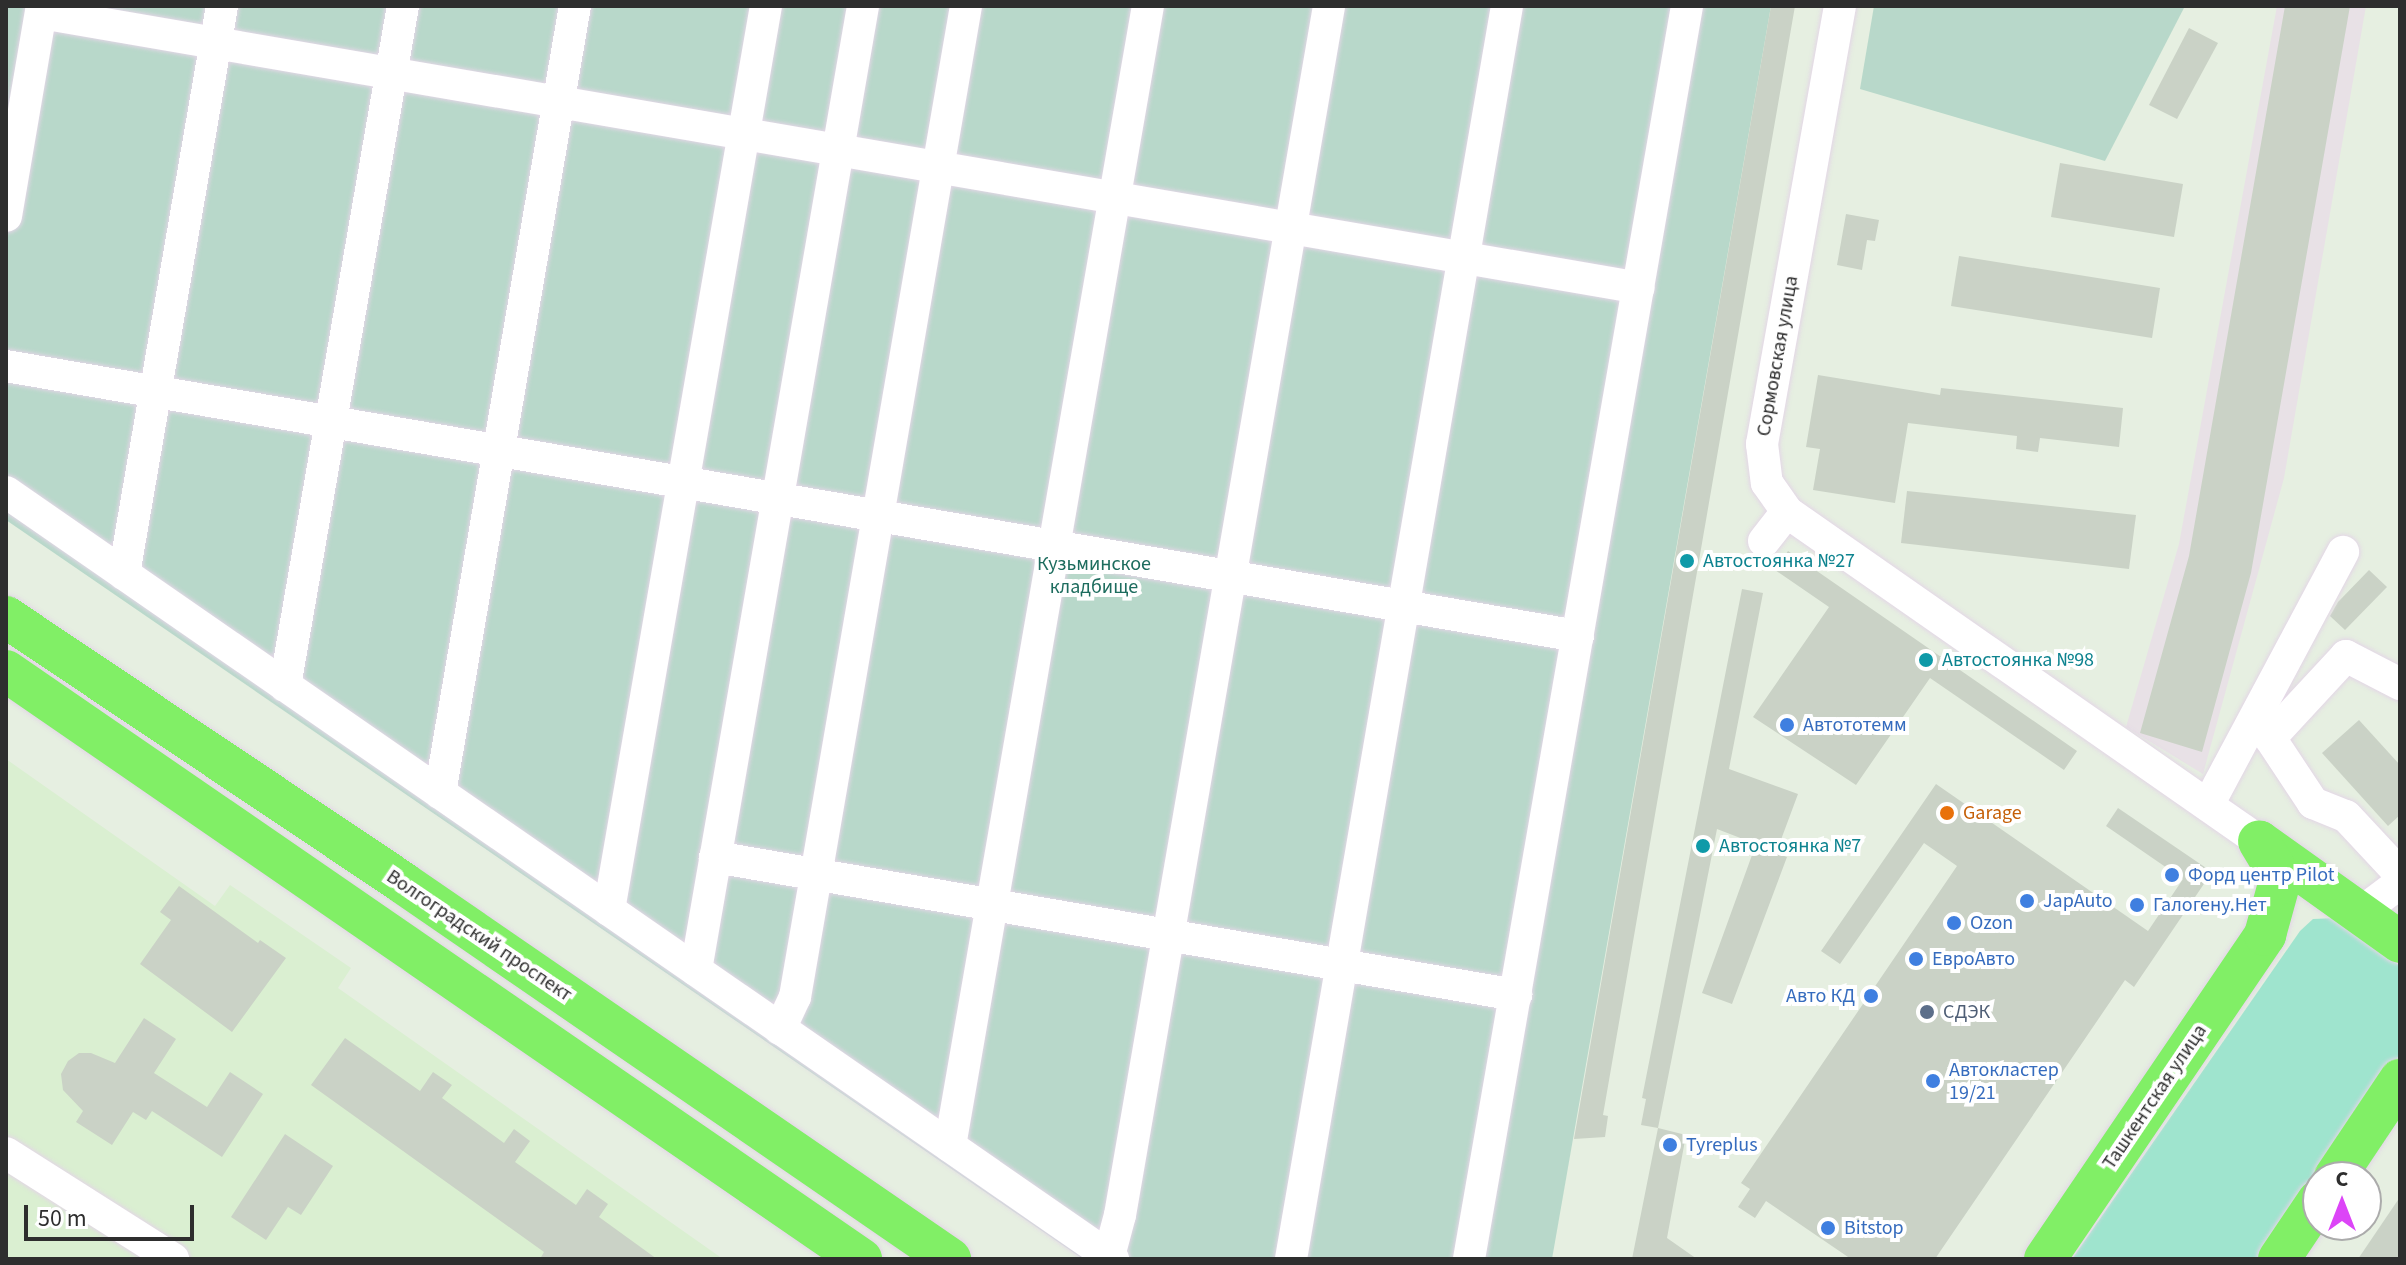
<!DOCTYPE html>
<meta charset="utf-8">
<style>
body{margin:0}
#map{position:relative;width:2406px;height:1265px;overflow:hidden;background:#e6efe1;font-family:"Source Sans 3",sans-serif}
div>[style]{position:absolute}
.industrial>*{inset:0;background:#e8e1e6}
.education>*{inset:0;background:#daefd1}
.green>*{inset:0;background:#9fe4ce}
.cemetery>*{inset:0;background:#b8d8ca}
.building>*{inset:0;background:#cad2c6}
.roads{filter:drop-shadow(0 0 2px #e3d6e6) drop-shadow(0 0 2px #e3d6e6)}
.minor>*{height:32px;margin:-16px;padding:0 16px;transform-origin:16px;border-radius:16px;background:#fff}
.major>*{height:42px;margin:-21px;padding:0 21px;transform-origin:21px;border-radius:21px;background:#81ef66}
.dots>*{width:22px;height:22px;translate:-50% -50%;box-sizing:border-box;border:4px solid #fff;border-radius:50%}
span{translate:-50% -50%;white-space:nowrap;text-align:center;line-height:1.15;-webkit-text-stroke:8px #fff;paint-order:stroke}
.street-label{font-size:20px;color:#2e2e2e}
.culture-label{font-size:20px;color:#0d838f}
.left{translate:0 -50%;text-align:left}
.park-label{font-size:20px;color:#1d6c5e}
.shop-label{font-size:20px;color:#366cbe}
.right{translate:-100% -50%;text-align:right}
.food-label{font-size:20px;color:#c56008}
.service-label{font-size:20px;color:#4e5e75}
.frame{position:absolute;inset:0;border:8px solid #2e2e2e;pointer-events:none}
.north{position:absolute;left:2302px;top:1161px;width:80px;height:80px;box-sizing:border-box;background:#fff;border:2px solid #ababab;border-radius:50%;rotate:0deg;font-size:22px;font-weight:700;line-height:32px;text-align:center;color:#2e2e2e}
.north::after{content:'';display:block;margin:auto;width:28px;height:36px;background:#dc45f7;clip-path:polygon(50% 0,100% 100%,50% 72%,0 100%)}
.scale{position:absolute;left:24px;top:1205px;width:170px;height:36px;box-sizing:border-box;border:4px solid #2e2e2e;border-top:0;padding-left:10px;font-size:24px;line-height:28px;white-space:nowrap;color:#2e2e2e;-webkit-text-stroke:6px #fff;paint-order:stroke}
</style>
<div id="map">
<div class="industrial">
<div style="clip-path:polygon(2277px 6px,2366px 6px,2284px 478px,2203px 774px,2126px 727px,2179px 544px)"></div>
</div>
<div class="education">
<div style="clip-path:polygon(6px 759px,215px 906px,230px 885px,351px 968px,338px 988px,723px 1259px,6px 1259px)"></div>
</div>
<div class="green">
<div style="clip-path:polygon(2336px 918px,2400px 966px,2400px 1054px,2261px 1259px,2072px 1259px,2300px 931px,2313px 919px)"></div>
</div>
<div class="cemetery">
<div style="clip-path:polygon(6px 6px,1771px 6px,1552px 1259px,1083px 1259px,6px 520px)"></div>
<div style="clip-path:polygon(1874px 6px,2185px 6px,2105px 161px,1860px 89px)"></div>
</div>
<div class="building">
<div style="clip-path:polygon(1771px 6px,1795px 6px,1603px 1115px,1608px 1116px,1605px 1137px,1574px 1139px)"></div>
<div style="clip-path:polygon(2285px 6px,2350px 6px,2251px 573px,2202px 752px,2140px 733px,2189px 556px)"></div>
<div style="clip-path:polygon(2189px 28px,2218px 43px,2177px 119px,2149px 105px)"></div>
<div style="clip-path:polygon(2060px 163px,2183px 184px,2174px 237px,2051px 217px)"></div>
<div style="clip-path:polygon(1846px 214px,1879px 220px,1875px 241px,1867px 240px,1862px 270px,1837px 265px)"></div>
<div style="clip-path:polygon(1959px 256px,2160px 288px,2152px 338px,1951px 306px)"></div>
<div style="clip-path:polygon(1818px 375px,1940px 395px,1941px 388px,2123px 408px,2119px 447px,2040px 438px,2038px 452px,2016px 449px,2017px 436px,1908px 423px,1895px 503px,1813px 490px,1820px 449px,1806px 447px)"></div>
<div style="clip-path:polygon(1907px 491px,2136px 515px,2129px 569px,1901px 543px)"></div>
<div style="clip-path:polygon(1788px 551px,2077px 751px,2064px 770px,1930px 678px,1856px 785px,1753px 717px,1829px 607px,1775px 570px)"></div>
<div style="clip-path:polygon(2369px 570px,2387px 587px,2345px 630px,2330px 616px,2338px 602px)"></div>
<div style="clip-path:polygon(1742px 589px,1763px 593px,1729px 769px,1798px 794px,1776px 853px,1787px 857px,1732px 1004px,1702px 993px,1756px 844px,1717px 829px,1658px 1128px,1641px 1125px,1646px 1099px,1642px 1098px)"></div>
<div style="clip-path:polygon(2359px 720px,2400px 765px,2400px 815px,2388px 826px,2322px 753px)"></div>
<div style="clip-path:polygon(1936px 784px,2148px 931px,2183px 879px,2106px 826px,2118px 808px,2212px 872px,2134px 987px,2125px 980px,1935px 1259px,1851px 1259px,1766px 1201px,1755px 1218px,1738px 1207px,1750px 1189px,1741px 1183px,1957px 866px,1924px 843px,1840px 964px,1821px 951px)"></div>
<div style="clip-path:polygon(179px 886px,258px 943px,260px 940px,286px 958px,232px 1032px,140px 964px,171px 920px,160px 912px)"></div>
<div style="clip-path:polygon(144px 1018px,176px 1039px,154px 1073px,207px 1107px,230px 1072px,263px 1094px,222px 1157px,152px 1111px,146px 1120px,133px 1112px,112px 1145px,76px 1122px,83px 1111px,63px 1090px,61px 1074px,68px 1061px,79px 1053px,91px 1053px,115px 1063px)"></div>
<div style="clip-path:polygon(345px 1038px,420px 1091px,433px 1072px,452px 1085px,442px 1098px,504px 1143px,514px 1129px,530px 1141px,515px 1162px,576px 1205px,587px 1189px,608px 1204px,599px 1217px,657px 1259px,540px 1259px,544px 1252px,311px 1085px)"></div>
<div style="clip-path:polygon(1658px 1128px,1686px 1135px,1667px 1238px,1697px 1259px,1632px 1259px)"></div>
<div style="clip-path:polygon(285px 1134px,333px 1166px,301px 1215px,288px 1207px,266px 1240px,231px 1217px)"></div>
<div style="clip-path:polygon(2400px 1197px,2400px 1259px,2358px 1259px)"></div>
</div>
<div class="roads">
<div class="minor">
<div style="left:1840px;top:6px;width:445px;rotate:100.1deg"></div>
<div style="left:1762px;top:444px;width:39px;rotate:83deg"></div>
<div style="left:1767px;top:483px;width:35px;rotate:55deg"></div>
<div style="left:1787px;top:512px;width:575px;rotate:34.88deg"></div>
<div style="left:41px;top:13px;width:1621px;rotate:9.76deg"></div>
<div style="left:6px;top:216px;width:213px;rotate:-80.3deg"></div>
<div style="left:6px;top:366px;width:1595px;rotate:9.75deg"></div>
<div style="left:6px;top:492px;width:1347px;rotate:34.72deg"></div>
<div style="left:1764px;top:541px;width:37px;rotate:-52deg"></div>
<div style="left:124px;top:574px;width:576px;rotate:-80.21deg"></div>
<div style="left:2400px;top:684px;width:61px;rotate:-152.6deg"></div>
<div style="left:2346px;top:656px;width:112px;rotate:132.8deg"></div>
<div style="left:2270px;top:738px;width:78px;rotate:56.5deg"></div>
<div style="left:2313px;top:803px;width:35px;rotate:22deg"></div>
<div style="left:2346px;top:816px;width:79px;rotate:47deg"></div>
<div style="left:285px;top:686px;width:690px;rotate:-80.16deg"></div>
<div style="left:440px;top:793px;width:798px;rotate:-80.27deg"></div>
<div style="left:2208px;top:805px;width:287px;rotate:-61.9deg"></div>
<div style="left:715px;top:857px;width:813px;rotate:9.78deg"></div>
<div style="left:609px;top:910px;width:918px;rotate:-80.15deg"></div>
<div style="left:2360px;top:913px;width:50px;rotate:-36.9deg"></div>
<div style="left:696px;top:970px;width:978px;rotate:-80.17deg"></div>
<div style="left:780px;top:1029px;width:35px;rotate:-65deg"></div>
<div style="left:795px;top:997px;width:1006px;rotate:-80.21deg"></div>
<div style="left:950px;top:1146px;width:1157px;rotate:-80.15deg"></div>
<div style="left:6px;top:1153px;width:198px;rotate:32.4deg"></div>
<div style="left:1109px;top:1256px;width:42px;rotate:-75deg"></div>
<div style="left:1120px;top:1215px;width:1227px;rotate:-80.19deg"></div>
<div style="left:1291px;top:1259px;width:1271px;rotate:-80.22deg"></div>
<div style="left:1469px;top:1259px;width:1272px;rotate:-80.13deg"></div>
</div>
<div class="major">
<div style="left:6px;top:617px;width:478px;rotate:33.8deg"></div>
<div style="left:403px;top:883px;width:664px;rotate:34.5deg"></div>
<div style="left:6px;top:671px;width:1038px;rotate:34.52deg"></div>
<div style="left:2260px;top:842px;width:172px;rotate:35.5deg"></div>
<div style="left:2335px;top:1177px;width:117px;rotate:-56.2deg"></div>
<div style="left:2045px;top:1259px;width:392px;rotate:-55.8deg"></div>
<div style="left:2265px;top:935px;width:53px;rotate:-74.6deg"></div>
<div style="left:2279px;top:884px;width:16px;rotate:-104deg"></div>
<div style="left:2275px;top:868px;width:31px;rotate:-121deg"></div>
<div style="left:2279px;top:1259px;width:70px;rotate:-56.1deg"></div>
</div>
</div>
<div class="dots">
<div style="left:1687px;top:561px;background:#0f9aa8"></div>
<div style="left:1926px;top:660px;background:#0f9aa8"></div>
<div style="left:1787px;top:725px;background:#3f7fe0"></div>
<div style="left:1947px;top:813px;background:#e8710a"></div>
<div style="left:1703px;top:846px;background:#0f9aa8"></div>
<div style="left:2172px;top:875px;background:#3f7fe0"></div>
<div style="left:2027px;top:901px;background:#3f7fe0"></div>
<div style="left:2137px;top:905px;background:#3f7fe0"></div>
<div style="left:1954px;top:923px;background:#3f7fe0"></div>
<div style="left:1916px;top:959px;background:#3f7fe0"></div>
<div style="left:1871px;top:996px;background:#3f7fe0"></div>
<div style="left:1927px;top:1012px;background:#5c6f8a"></div>
<div style="left:1933px;top:1081px;background:#3f7fe0"></div>
<div style="left:1670px;top:1145px;background:#3f7fe0"></div>
<div style="left:1828px;top:1228px;background:#3f7fe0"></div>
</div>
<div class="street-label">
<span style="left:1778px;top:356px;rotate:-80deg">Сормовская улица</span>
<span style="left:479px;top:936px;rotate:34deg">Волгоградский проспект</span>
<span style="left:2155px;top:1097px;rotate:-56deg">Ташкентская улица</span>
</div>
<div class="culture-label">
<span class="left" style="left:1703px;top:561px">Автостоянка №27</span>
<span class="left" style="left:1942px;top:660px">Автостоянка №98</span>
<span class="left" style="left:1719px;top:846px">Автостоянка №7</span>
</div>
<div class="park-label">
<span style="left:1094px;top:576px">Кузьминское<br>кладбище</span>
</div>
<div class="shop-label">
<span class="left" style="left:1803px;top:725px">Автототемм</span>
<span class="left" style="left:2188px;top:875px">Форд центр Pilot</span>
<span class="left" style="left:2043px;top:901px">JapAuto</span>
<span class="left" style="left:2153px;top:905px">Галогену.Нет</span>
<span class="left" style="left:1970px;top:923px">Ozon</span>
<span class="left" style="left:1932px;top:959px">ЕвроАвто</span>
<span class="right" style="left:1855px;top:996px">Авто КД</span>
<span class="left" style="left:1949px;top:1082px">Автокластер<br>19/21</span>
<span class="left" style="left:1686px;top:1145px">Tyreplus</span>
<span class="left" style="left:1844px;top:1228px">Bitstop</span>
</div>
<div class="food-label">
<span class="left" style="left:1963px;top:813px">Garage</span>
</div>
<div class="service-label">
<span class="left" style="left:1943px;top:1012px">СДЭК</span>
</div>
<div class="frame"></div>
<div class="north">С</div>
<div class="scale">50 m</div>
</div>
